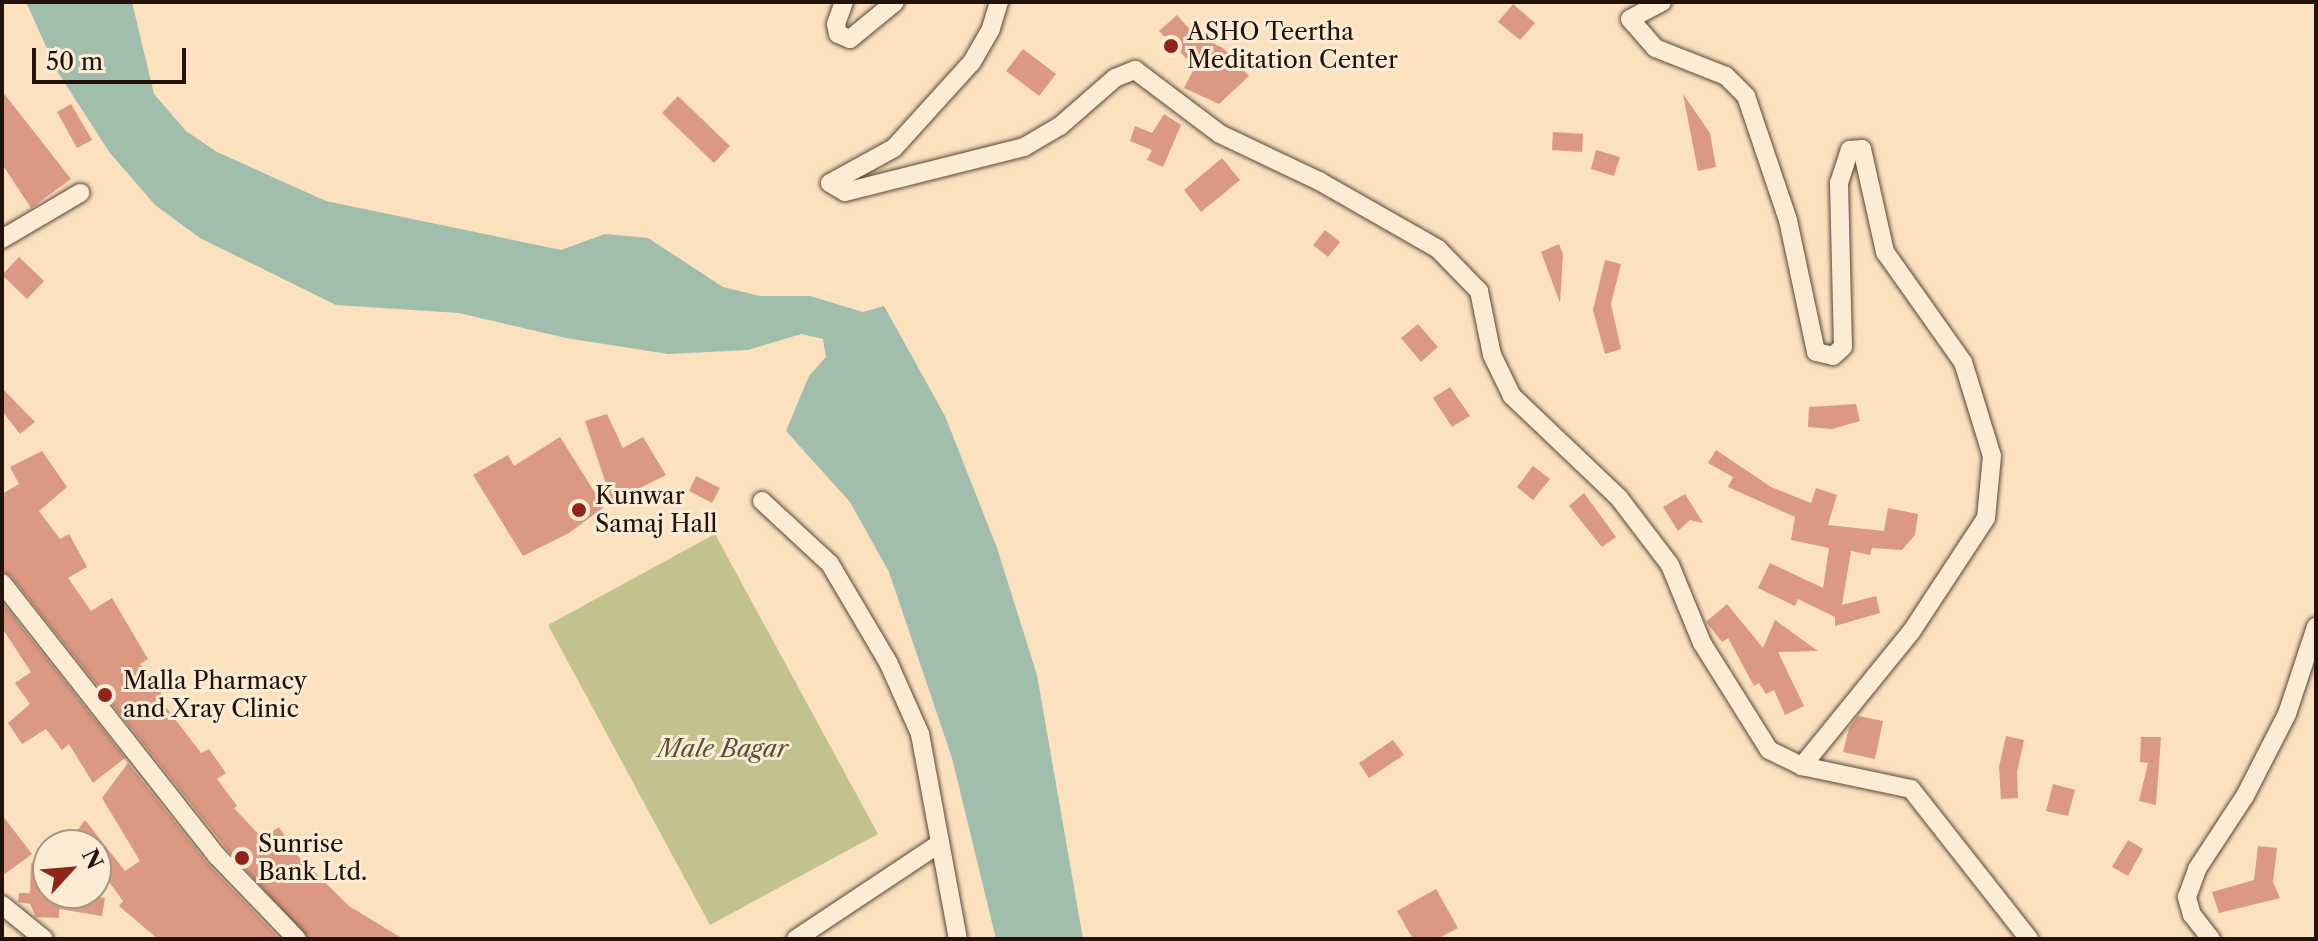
<!DOCTYPE html>
<style>
body{margin:0}
#map{position:relative;width:2318px;height:941px;overflow:hidden;background:#fbe1be;font-family:"Libre Caslon Text",serif}
div>[style]{position:absolute}
.green>*{inset:0;background:#c2c28f}
.water>*{inset:0;background:#a0beab}
.building>*{inset:0;background:#db9883}
.roads{filter:drop-shadow(0 0 2px #584638) drop-shadow(0 0 2px #584638)}
.street>*{height:18px;margin:-9px;padding:0 9px;transform-origin:9px;border-radius:9px;background:#fcecd5}
.dots>*{width:22px;height:22px;translate:-50% -50%;box-sizing:border-box;border:4px solid #fcecd5;border-radius:50%}
span{translate:-50% -50%;white-space:nowrap;text-align:center;line-height:1.15;-webkit-text-stroke:6px #fcecd5;paint-order:stroke}
.poi-label{font-size:24px;color:#21130b}
.left{translate:0 -50%;text-align:left}
.park-label{font-size:24px;color:#595039;font-style:italic}
.frame{position:absolute;inset:0;border:4px solid #21130b;pointer-events:none}
.north{position:absolute;left:32px;top:829px;width:80px;height:80px;box-sizing:border-box;background:#fcecd5;border:2px solid #a49584;border-radius:50%;rotate:64deg;font-size:22px;font-weight:700;line-height:32px;text-align:center;color:#21130b}
.north::after{content:'';display:block;margin:auto;width:28px;height:36px;background:#8f2418;clip-path:polygon(50% 0,100% 100%,50% 72%,0 100%)}
.scale{position:absolute;left:32px;top:48px;width:154px;height:36px;box-sizing:border-box;border:4px solid #21130b;border-top:0;padding-left:10px;font-size:24px;line-height:28px;white-space:nowrap;color:#21130b;-webkit-text-stroke:6px #fcecd5;paint-order:stroke}
</style>
<div id="map">
<div class="green">
<div style="clip-path:polygon(715px 534px,878px 834px,710px 925px,548px 625px)"></div>
</div>
<div class="water">
<div style="clip-path:polygon(26px 2px,132px 2px,154px 94px,186px 131px,217px 152px,326px 201px,561px 250px,605px 234px,648px 238px,723px 287px,760px 296px,810px 296px,863px 312px,884px 306px,945px 416px,997px 548px,1037px 675px,1083px 939px,996px 939px,952px 758px,889px 572px,850px 502px,786px 431px,809px 376px,826px 357px,823px 339px,801px 334px,748px 350px,668px 354px,566px 338px,459px 313px,336px 305px,200px 238px,155px 205px,110px 153px,57px 71px)"></div>
</div>
<div class="building">
<div style="clip-path:polygon(1513px 4px,1535px 23px,1520px 40px,1498px 22px)"></div>
<div style="clip-path:polygon(1177px 15px,1194px 34px,1223px 48px,1249px 76px,1219px 104px,1184px 88px,1195px 67px,1159px 31px)"></div>
<div style="clip-path:polygon(1023px 49px,1056px 74px,1039px 96px,1006px 71px)"></div>
<div style="clip-path:polygon(2px 91px,71px 179px,31px 208px,2px 164px)"></div>
<div style="clip-path:polygon(1683px 94px,1710px 133px,1716px 167px,1698px 171px)"></div>
<div style="clip-path:polygon(678px 96px,730px 146px,714px 163px,662px 113px)"></div>
<div style="clip-path:polygon(71px 104px,92px 140px,77px 148px,57px 112px)"></div>
<div style="clip-path:polygon(1164px 114px,1181px 125px,1163px 167px,1147px 160px,1152px 150px,1130px 141px,1135px 126px,1152px 133px)"></div>
<div style="clip-path:polygon(1553px 132px,1583px 134px,1582px 152px,1552px 150px)"></div>
<div style="clip-path:polygon(1596px 150px,1620px 157px,1614px 176px,1591px 169px)"></div>
<div style="clip-path:polygon(1222px 158px,1240px 180px,1201px 212px,1184px 190px)"></div>
<div style="clip-path:polygon(1325px 230px,1340px 242px,1328px 257px,1313px 245px)"></div>
<div style="clip-path:polygon(1559px 244px,1563px 254px,1560px 303px,1541px 252px)"></div>
<div style="clip-path:polygon(19px 257px,44px 281px,27px 299px,2px 275px)"></div>
<div style="clip-path:polygon(1605px 260px,1621px 264px,1611px 304px,1621px 349px,1605px 354px,1593px 310px)"></div>
<div style="clip-path:polygon(1418px 324px,1438px 347px,1421px 362px,1401px 338px)"></div>
<div style="clip-path:polygon(1450px 387px,1470px 416px,1452px 427px,1433px 398px)"></div>
<div style="clip-path:polygon(2px 388px,35px 422px,20px 434px,2px 411px)"></div>
<div style="clip-path:polygon(1856px 404px,1860px 421px,1832px 429px,1808px 427px,1809px 407px)"></div>
<div style="clip-path:polygon(607px 414px,623px 448px,643px 437px,666px 475px,612px 502px,585px 421px)"></div>
<div style="clip-path:polygon(560px 437px,604px 507px,569px 533px,523px 556px,473px 475px,508px 455px,514px 466px)"></div>
<div style="clip-path:polygon(1716px 450px,1771px 487px,1811px 503px,1816px 488px,1837px 495px,1828px 525px,1884px 531px,1888px 508px,1918px 514px,1915px 535px,1902px 550px,1872px 548px,1870px 555px,1851px 551px,1842px 605px,1876px 596px,1880px 613px,1835px 626px,1835px 617px,1798px 599px,1795px 606px,1758px 588px,1770px 563px,1823px 588px,1829px 548px,1791px 540px,1795px 517px,1728px 487px,1733px 477px,1708px 463px)"></div>
<div style="clip-path:polygon(42px 451px,67px 487px,39px 511px,60px 539px,69px 534px,87px 567px,68px 578px,91px 611px,112px 598px,148px 659px,140px 664px,166px 700px,162px 702px,201px 753px,209px 749px,226px 773px,217px 779px,237px 806px,234px 808px,262px 838px,279px 827px,296px 854px,349px 906px,403px 939px,309px 939px,226px 848px,11px 576px,2px 571px,2px 494px,19px 484px,10px 467px)"></div>
<div style="clip-path:polygon(1533px 466px,1550px 479px,1533px 500px,1517px 487px)"></div>
<div style="clip-path:polygon(696px 476px,720px 488px,712px 503px,689px 491px)"></div>
<div style="clip-path:polygon(1584px 493px,1616px 537px,1602px 547px,1569px 506px)"></div>
<div style="clip-path:polygon(1685px 494px,1703px 523px,1690px 520px,1678px 531px,1663px 507px)"></div>
<div style="clip-path:polygon(2px 602px,125px 758px,93px 783px,69px 744px,62px 750px,46px 729px,22px 744px,8px 723px,30px 704px,15px 683px,31px 672px,2px 628px)"></div>
<div style="clip-path:polygon(1727px 604px,1763px 648px,1775px 620px,1818px 651px,1778px 652px,1804px 706px,1785px 715px,1774px 690px,1766px 694px,1759px 683px,1754px 686px,1728px 638px,1722px 642px,1706px 622px)"></div>
<div style="clip-path:polygon(1858px 716px,1883px 721px,1875px 759px,1843px 752px,1849px 728px)"></div>
<div style="clip-path:polygon(2006px 736px,2024px 740px,2017px 772px,2018px 798px,2001px 799px,1999px 767px)"></div>
<div style="clip-path:polygon(2141px 737px,2161px 737px,2156px 805px,2139px 801px,2148px 763px,2140px 762px)"></div>
<div style="clip-path:polygon(1393px 740px,1404px 755px,1369px 778px,1359px 763px)"></div>
<div style="clip-path:polygon(128px 763px,208px 864px,280px 939px,158px 939px,119px 906px,123px 901px,96px 864px,96px 845px,82px 845px,74px 835px,85px 820px,125px 871px,140px 861px,102px 798px)"></div>
<div style="clip-path:polygon(2053px 784px,2075px 790px,2068px 816px,2046px 811px)"></div>
<div style="clip-path:polygon(2px 815px,32px 854px,2px 876px)"></div>
<div style="clip-path:polygon(48px 839px,48px 893px,105px 898px,102px 916px,59px 909px,59px 918px,36px 917px,30px 904px,18px 902px,19px 893px,30px 893px,31px 864px)"></div>
<div style="clip-path:polygon(2128px 840px,2143px 849px,2128px 876px,2112px 867px)"></div>
<div style="clip-path:polygon(2258px 846px,2277px 848px,2273px 882px,2280px 898px,2219px 913px,2212px 892px,2254px 880px)"></div>
<div style="clip-path:polygon(1436px 889px,1458px 928px,1437px 939px,1413px 939px,1397px 911px)"></div>
</div>
<div class="roads">
<div class="street">
<div style="left:844px;top:2px;width:23px;rotate:110deg"></div>
<div style="left:836px;top:24px;width:10px;rotate:79deg"></div>
<div style="left:838px;top:34px;width:13px;rotate:23deg"></div>
<div style="left:850px;top:39px;width:58px;rotate:-39.4deg"></div>
<div style="left:999px;top:2px;width:28px;rotate:107deg"></div>
<div style="left:991px;top:29px;width:39px;rotate:120deg"></div>
<div style="left:971px;top:63px;width:115px;rotate:132.2deg"></div>
<div style="left:894px;top:148px;width:73px;rotate:151.3deg"></div>
<div style="left:830px;top:183px;width:17px;rotate:31deg"></div>
<div style="left:845px;top:192px;width:185px;rotate:-14.1deg"></div>
<div style="left:1024px;top:147px;width:42px;rotate:-30.3deg"></div>
<div style="left:1060px;top:126px;width:73px;rotate:-41.1deg"></div>
<div style="left:1115px;top:78px;width:22px;rotate:-22deg"></div>
<div style="left:1135px;top:70px;width:106px;rotate:37deg"></div>
<div style="left:1220px;top:134px;width:110px;rotate:25.4deg"></div>
<div style="left:1319px;top:181px;width:137px;rotate:29.7deg"></div>
<div style="left:1438px;top:249px;width:59px;rotate:45.7deg"></div>
<div style="left:1479px;top:291px;width:65px;rotate:78.5deg"></div>
<div style="left:1492px;top:355px;width:46px;rotate:64deg"></div>
<div style="left:1512px;top:396px;width:148px;rotate:43.6deg"></div>
<div style="left:1619px;top:498px;width:84px;rotate:52.7deg"></div>
<div style="left:1670px;top:565px;width:84px;rotate:67.7deg"></div>
<div style="left:1702px;top:643px;width:126px;rotate:57.9deg"></div>
<div style="left:1769px;top:750px;width:37px;rotate:26deg"></div>
<div style="left:1802px;top:766px;width:111px;rotate:11.9deg"></div>
<div style="left:1911px;top:789px;width:191px;rotate:51.8deg"></div>
<div style="left:1662px;top:2px;width:36px;rotate:152deg"></div>
<div style="left:1630px;top:19px;width:38px;rotate:49deg"></div>
<div style="left:1655px;top:48px;width:76px;rotate:21.5deg"></div>
<div style="left:1726px;top:76px;width:28px;rotate:45deg"></div>
<div style="left:1746px;top:96px;width:131px;rotate:71.3deg"></div>
<div style="left:1788px;top:220px;width:135px;rotate:78deg"></div>
<div style="left:1816px;top:352px;width:17px;rotate:13deg"></div>
<div style="left:1833px;top:356px;width:13px;rotate:-42deg"></div>
<div style="left:1843px;top:347px;width:164px;rotate:-91.4deg"></div>
<div style="left:1839px;top:183px;width:35px;rotate:-72deg"></div>
<div style="left:1850px;top:150px;width:12px;rotate:-5deg"></div>
<div style="left:1862px;top:149px;width:106px;rotate:77.4deg"></div>
<div style="left:1885px;top:252px;width:135px;rotate:54.7deg"></div>
<div style="left:1963px;top:362px;width:98px;rotate:72.9deg"></div>
<div style="left:1992px;top:456px;width:62px;rotate:95.5deg"></div>
<div style="left:1986px;top:518px;width:136px;rotate:123.3deg"></div>
<div style="left:1911px;top:632px;width:173px;rotate:129.1deg"></div>
<div style="left:2px;top:239px;width:91px;rotate:-30.5deg"></div>
<div style="left:762px;top:501px;width:93px;rotate:42.8deg"></div>
<div style="left:830px;top:564px;width:114px;rotate:59.4deg"></div>
<div style="left:888px;top:662px;width:79px;rotate:66deg"></div>
<div style="left:920px;top:734px;width:208px;rotate:79.5deg"></div>
<div style="left:2px;top:583px;width:347px;rotate:51.8deg"></div>
<div style="left:217px;top:856px;width:115px;rotate:46.1deg"></div>
<div style="left:2px;top:905px;width:54px;rotate:39deg"></div>
<div style="left:796px;top:939px;width:172px;rotate:-33.6deg"></div>
<div style="left:2211px;top:939px;width:31px;rotate:-128deg"></div>
<div style="left:2192px;top:915px;width:19px;rotate:-106deg"></div>
<div style="left:2187px;top:897px;width:30px;rotate:-70deg"></div>
<div style="left:2197px;top:869px;width:87px;rotate:-56.7deg"></div>
<div style="left:2245px;top:796px;width:92px;rotate:-62.9deg"></div>
<div style="left:2287px;top:714px;width:92px;rotate:-71.6deg"></div>
</div>
</div>
<div class="dots">
<div style="left:1171px;top:46px;background:#8f2418"></div>
<div style="left:579px;top:510px;background:#8f2418"></div>
<div style="left:105px;top:695px;background:#8f2418"></div>
<div style="left:242px;top:858px;background:#8f2418"></div>
</div>
<div class="poi-label">
<span class="left" style="left:1187px;top:46px">ASHO Teertha<br>Meditation Center</span>
<span class="left" style="left:595px;top:510px">Kunwar<br>Samaj Hall</span>
<span class="left" style="left:123px;top:695px">Malla Pharmacy<br>and Xray Clinic</span>
<span class="left" style="left:258px;top:858px">Sunrise<br>Bank Ltd.</span>
</div>
<div class="park-label">
<span style="left:723px;top:749px">Male Bagar</span>
</div>
<div class="frame"></div>
<div class="north">N</div>
<div class="scale">50 m</div>
</div>
